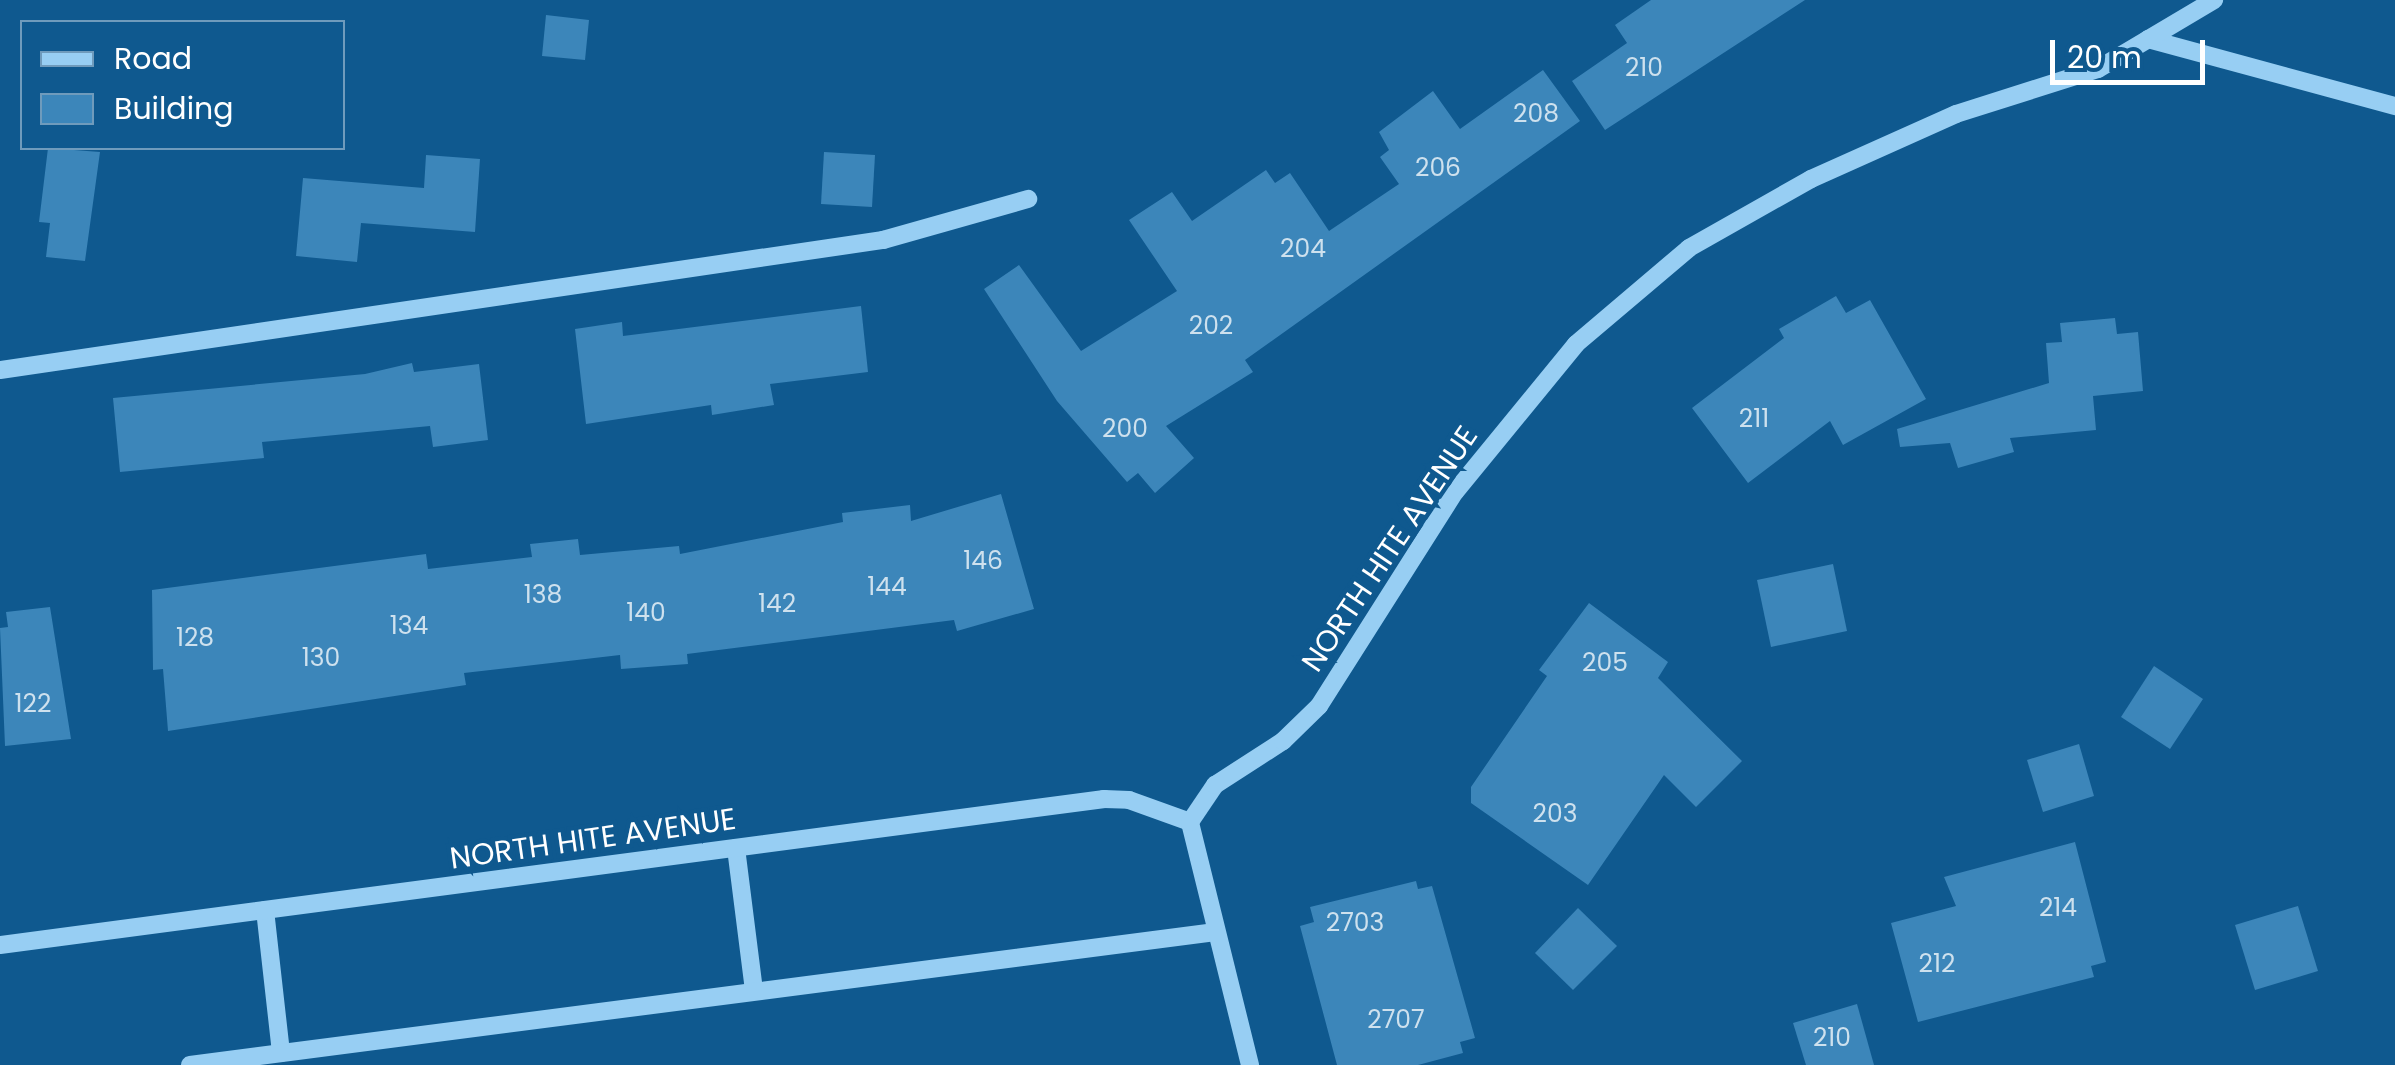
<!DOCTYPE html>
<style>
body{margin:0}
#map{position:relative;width:2395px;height:1065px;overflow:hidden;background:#0f598f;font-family:Poppins,sans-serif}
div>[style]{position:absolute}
.building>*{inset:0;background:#3c86ba}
.minor>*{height:18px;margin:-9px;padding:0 9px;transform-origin:9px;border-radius:9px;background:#97cef3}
span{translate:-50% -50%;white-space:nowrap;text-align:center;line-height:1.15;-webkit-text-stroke:9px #0f598f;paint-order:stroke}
.number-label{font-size:25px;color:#cee1ee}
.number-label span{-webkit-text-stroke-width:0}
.street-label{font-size:30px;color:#fff}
.legend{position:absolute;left:20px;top:20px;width:325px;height:130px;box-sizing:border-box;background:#0f598f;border:2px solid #6f9bbc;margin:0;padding:12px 18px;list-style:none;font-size:30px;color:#fff}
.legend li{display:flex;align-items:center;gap:20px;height:50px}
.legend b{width:50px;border:2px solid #6f9bbc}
.scale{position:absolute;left:2050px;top:40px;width:155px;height:45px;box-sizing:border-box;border:5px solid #fff;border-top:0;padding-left:12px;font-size:30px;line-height:35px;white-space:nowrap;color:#fff;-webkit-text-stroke:8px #0f598f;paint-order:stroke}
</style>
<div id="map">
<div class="building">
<div style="clip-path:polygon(1651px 0,1805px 0,1605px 130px,1572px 81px,1627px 43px,1615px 25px)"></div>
<div style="clip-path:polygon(546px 15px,589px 20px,585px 60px,542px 56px)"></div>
<div style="clip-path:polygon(1543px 70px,1580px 121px,1245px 360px,1253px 372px,1166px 426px,1194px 458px,1155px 493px,1138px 473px,1127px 482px,1057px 401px,984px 289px,1019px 265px,1081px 351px,1177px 291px,1129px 220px,1172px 192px,1192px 221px,1266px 170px,1275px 183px,1290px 173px,1329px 231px,1399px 184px,1380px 157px,1389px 150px,1379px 132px,1433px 91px,1460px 129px)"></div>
<div style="clip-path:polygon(48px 148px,100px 152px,85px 261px,46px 257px,50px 223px,39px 222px)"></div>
<div style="clip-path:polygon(824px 152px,875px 155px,872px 207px,821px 204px)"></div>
<div style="clip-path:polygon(426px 155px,480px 159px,475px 232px,361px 223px,357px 262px,296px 256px,303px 178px,424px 188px)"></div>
<div style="clip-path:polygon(1836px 296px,1846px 313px,1870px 300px,1926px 399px,1843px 445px,1830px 421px,1748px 483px,1692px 408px,1784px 338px,1779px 329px)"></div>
<div style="clip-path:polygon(861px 306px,868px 372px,770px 384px,774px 405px,712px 415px,711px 405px,586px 424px,575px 329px,622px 322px,623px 336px)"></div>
<div style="clip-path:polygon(2115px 318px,2117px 334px,2138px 332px,2143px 391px,2093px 396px,2096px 430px,2010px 438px,2014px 452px,1958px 468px,1950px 443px,1900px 447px,1897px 429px,2049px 383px,2046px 343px,2062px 342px,2060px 323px)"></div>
<div style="clip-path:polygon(412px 363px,414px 372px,479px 364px,488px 440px,433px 447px,430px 426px,262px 442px,264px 458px,120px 472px,113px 398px,365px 374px)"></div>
<div style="clip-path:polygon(1001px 494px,1034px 609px,957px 631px,954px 620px,687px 654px,688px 664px,621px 669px,620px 655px,464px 673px,466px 685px,168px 731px,163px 669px,153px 670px,152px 590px,426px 554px,428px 569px,532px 557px,530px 544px,578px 539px,580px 555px,679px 546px,680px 554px,843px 522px,842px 513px,910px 505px,911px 521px)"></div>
<div style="clip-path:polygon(1833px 564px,1847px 631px,1771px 647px,1757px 580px)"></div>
<div style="clip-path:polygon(1589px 603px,1668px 662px,1658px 678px,1742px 761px,1696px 807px,1664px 775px,1588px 885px,1471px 803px,1471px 787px,1547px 676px,1539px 670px)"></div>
<div style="clip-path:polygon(50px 607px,71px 739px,5px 746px,0 628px,8px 627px,6px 612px)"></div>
<div style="clip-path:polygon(2154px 666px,2203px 699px,2170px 749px,2121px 717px)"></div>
<div style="clip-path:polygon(2079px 744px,2094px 796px,2043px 812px,2027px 760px)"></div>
<div style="clip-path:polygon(2075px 842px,2106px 962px,2091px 966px,2094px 977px,1918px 1022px,1891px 923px,1956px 906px,1944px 877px)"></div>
<div style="clip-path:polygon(1416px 881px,1418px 889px,1432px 886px,1475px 1038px,1460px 1042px,1463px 1053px,1418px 1065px,1337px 1065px,1300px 926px,1314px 922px,1310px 907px)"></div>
<div style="clip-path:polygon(2298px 906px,2318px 971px,2255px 990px,2235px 925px)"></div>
<div style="clip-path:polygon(1578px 908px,1617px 946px,1573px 990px,1535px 953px)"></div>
<div style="clip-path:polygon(1857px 1004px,1874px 1065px,1806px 1065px,1793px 1023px)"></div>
</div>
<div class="minor">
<div style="left:2148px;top:39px;width:256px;rotate:15.2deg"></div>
<div style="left:0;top:370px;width:893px;rotate:-8.38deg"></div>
<div style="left:883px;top:240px;width:151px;rotate:-15.8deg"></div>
<div style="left:736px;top:848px;width:144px;rotate:82.8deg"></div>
<div style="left:265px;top:910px;width:144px;rotate:83.6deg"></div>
<div style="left:0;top:945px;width:1114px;rotate:-7.53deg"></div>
<div style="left:1104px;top:799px;width:25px;rotate:2deg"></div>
<div style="left:1129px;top:800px;width:65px;rotate:19.8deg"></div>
<div style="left:190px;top:1065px;width:1034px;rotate:-7.39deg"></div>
<div style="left:1250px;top:1065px;width:250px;rotate:-103.9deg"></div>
<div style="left:1190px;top:822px;width:45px;rotate:-56deg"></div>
<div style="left:1215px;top:785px;width:81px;rotate:-32.9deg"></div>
<div style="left:1283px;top:741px;width:50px;rotate:-44.2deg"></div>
<div style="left:1319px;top:706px;width:254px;rotate:-57.6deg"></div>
<div style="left:1455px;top:492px;width:191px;rotate:-50.7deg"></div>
<div style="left:1576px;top:344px;width:148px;rotate:-40.3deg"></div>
<div style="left:1689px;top:248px;width:140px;rotate:-29.5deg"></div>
<div style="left:1811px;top:179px;width:159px;rotate:-24.1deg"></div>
<div style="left:1956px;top:114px;width:149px;rotate:-17.6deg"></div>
<div style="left:2098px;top:69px;width:135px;rotate:-30.7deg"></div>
</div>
<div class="number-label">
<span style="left:1644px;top:68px">210</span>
<span style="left:1536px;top:114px">208</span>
<span style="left:1438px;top:168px">206</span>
<span style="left:1303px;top:249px">204</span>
<span style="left:1211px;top:326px">202</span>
<span style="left:1754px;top:419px">211</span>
<span style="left:1125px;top:429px">200</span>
<span style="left:983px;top:561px">146</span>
<span style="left:887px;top:587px">144</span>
<span style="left:543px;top:595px">138</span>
<span style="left:777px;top:604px">142</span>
<span style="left:646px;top:613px">140</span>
<span style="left:409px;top:626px">134</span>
<span style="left:195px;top:638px">128</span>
<span style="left:321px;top:658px">130</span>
<span style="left:1605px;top:663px">205</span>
<span style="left:33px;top:704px">122</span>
<span style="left:1555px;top:814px">203</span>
<span style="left:2058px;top:908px">214</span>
<span style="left:1355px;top:923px">2703</span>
<span style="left:1937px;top:964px">212</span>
<span style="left:1396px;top:1020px">2707</span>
<span style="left:1832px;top:1038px">210</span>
</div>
<div class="street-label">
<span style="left:1390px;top:549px;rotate:-56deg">NORTH HITE AVENUE</span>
<span style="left:593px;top:839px;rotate:-8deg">NORTH HITE AVENUE</span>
</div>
<ul class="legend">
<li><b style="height:12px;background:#97cef3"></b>Road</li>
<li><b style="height:28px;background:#3c86ba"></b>Building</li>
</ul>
<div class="scale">20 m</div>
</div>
